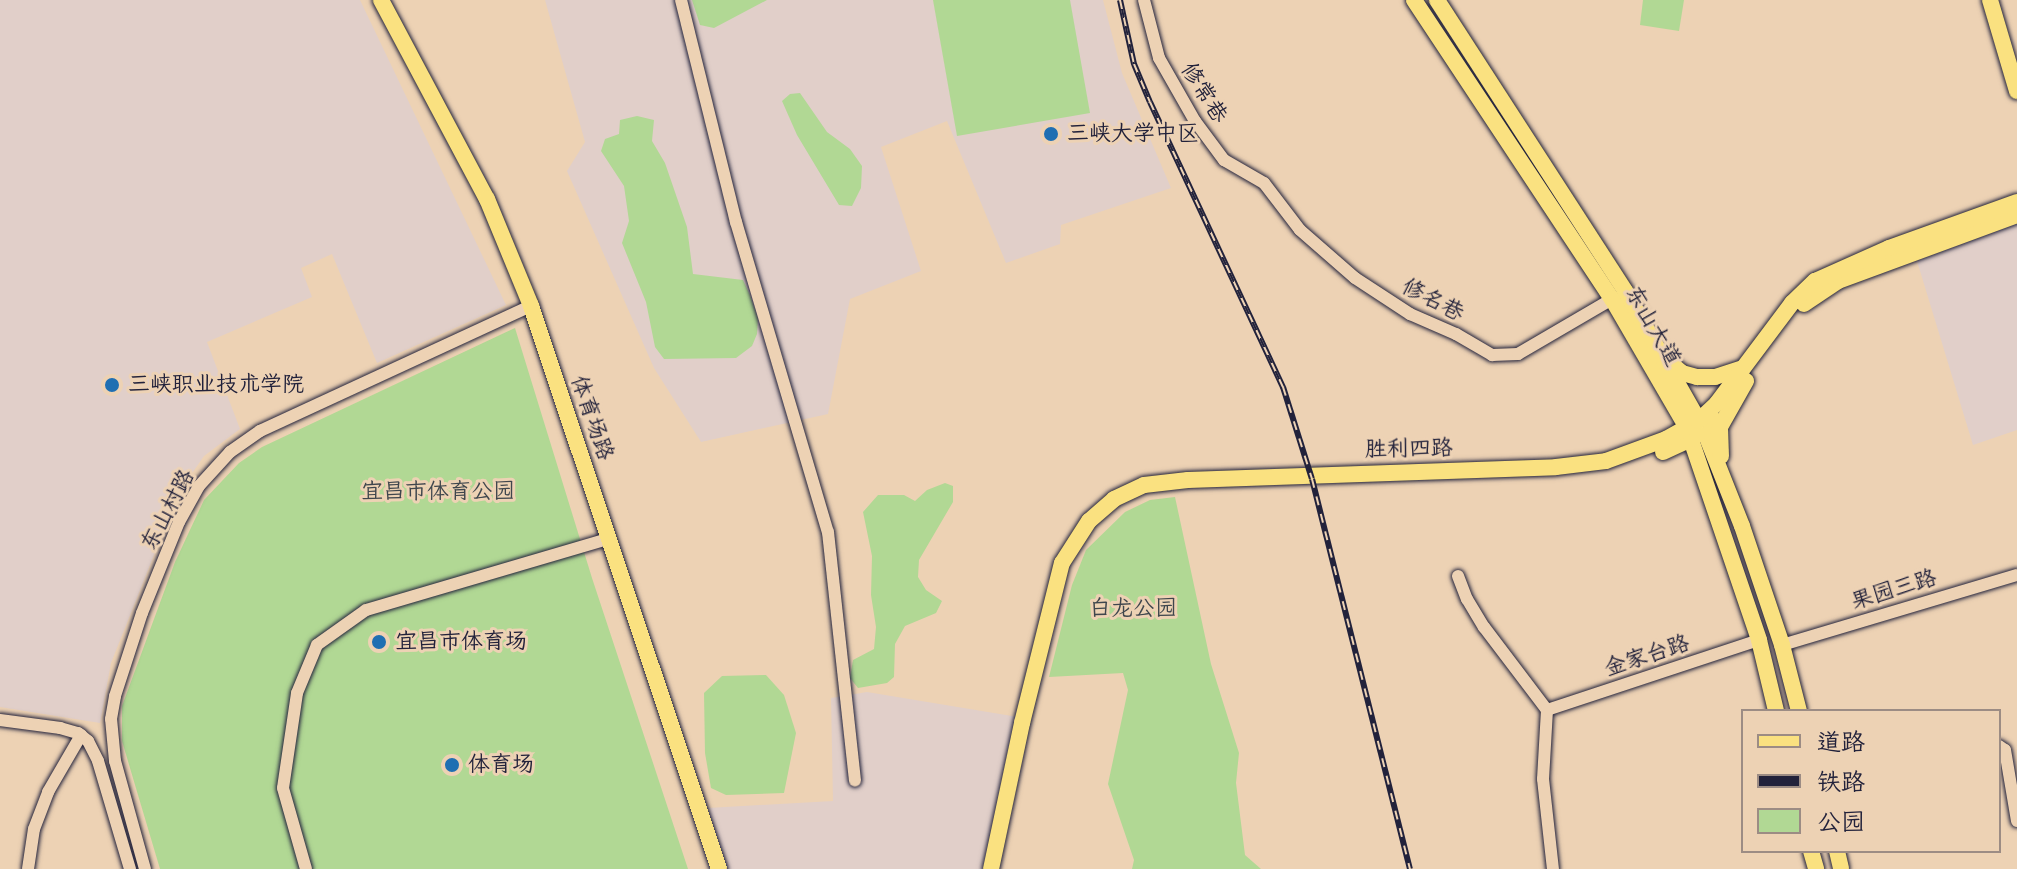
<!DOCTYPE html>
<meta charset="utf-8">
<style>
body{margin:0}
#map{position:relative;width:2017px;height:869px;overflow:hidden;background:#edd2b4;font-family:"Comic Neue","LXGW WenKai TC",sans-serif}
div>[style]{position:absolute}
.built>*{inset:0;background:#e1cfc9}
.green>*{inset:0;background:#b1d894}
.roads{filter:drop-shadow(0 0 2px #22223b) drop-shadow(0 0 2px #22223b)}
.minor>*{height:12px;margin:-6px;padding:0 6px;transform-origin:6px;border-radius:6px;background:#edd2b4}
.major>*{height:16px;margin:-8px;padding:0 8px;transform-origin:8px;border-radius:8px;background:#fae180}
.rail>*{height:6px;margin-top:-3px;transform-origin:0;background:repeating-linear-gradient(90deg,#edd2b4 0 9px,#22223b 0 18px);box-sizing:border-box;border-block:2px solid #22223b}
.dots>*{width:22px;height:22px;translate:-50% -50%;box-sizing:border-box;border:4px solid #edd2b4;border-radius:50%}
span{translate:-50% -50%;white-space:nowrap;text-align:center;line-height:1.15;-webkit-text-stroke:6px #edd2b4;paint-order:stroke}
.street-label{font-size:22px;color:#22223b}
.poi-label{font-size:22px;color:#22223b}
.left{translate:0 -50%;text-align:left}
.park-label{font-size:22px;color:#3f464d}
.legend{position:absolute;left:1741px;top:709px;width:260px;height:144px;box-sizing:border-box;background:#edd2b4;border:2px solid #9c8c84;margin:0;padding:10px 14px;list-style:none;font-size:24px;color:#22223b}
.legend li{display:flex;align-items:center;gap:16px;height:40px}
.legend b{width:40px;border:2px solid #9c8c84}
</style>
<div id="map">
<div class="built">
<div style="clip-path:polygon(0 0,360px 0,506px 305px,377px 363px,332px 254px,301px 268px,312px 297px,207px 342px,240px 429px,204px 456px,179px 492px,111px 663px,100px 723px,0 707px)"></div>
<div style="clip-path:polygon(545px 0,1103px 0,1122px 73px,1171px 188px,1061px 225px,1060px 244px,1006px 263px,947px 121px,881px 147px,921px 271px,850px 299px,828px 414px,701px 442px,654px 368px,567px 171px,585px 142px)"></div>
<div style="clip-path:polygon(2017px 222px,2017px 430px,1973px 445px,1917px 261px)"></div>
<div style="clip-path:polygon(867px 692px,1018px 717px,987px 869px,726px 869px,708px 808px,833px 801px,831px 698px)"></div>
</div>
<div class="green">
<div style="clip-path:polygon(692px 0,767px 0,714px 28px,700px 25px)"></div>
<div style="clip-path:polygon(933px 0,1070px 0,1090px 113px,957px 136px)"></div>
<div style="clip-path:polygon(1643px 0,1684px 0,1679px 31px,1640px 25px)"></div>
<div style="clip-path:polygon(800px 93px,827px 132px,850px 149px,862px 166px,861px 188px,852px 206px,839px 205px,797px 135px,782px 101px,790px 94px)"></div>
<div style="clip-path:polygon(637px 116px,654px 120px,652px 141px,665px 163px,687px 227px,693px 274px,743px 280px,750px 295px,758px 319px,757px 334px,752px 346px,736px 358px,664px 359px,655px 347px,646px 302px,622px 243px,629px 221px,624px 186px,601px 151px,605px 139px,619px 134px,620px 120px)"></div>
<div style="clip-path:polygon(515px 328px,592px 578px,688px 869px,160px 869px,122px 741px,122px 706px,175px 562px,204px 500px,239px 463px,262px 447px)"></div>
<div style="clip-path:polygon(945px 483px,953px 486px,953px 502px,919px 560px,918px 577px,926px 590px,942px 601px,936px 613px,905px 626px,895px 644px,894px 677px,887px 683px,858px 688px,850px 678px,853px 660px,874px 649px,876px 627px,871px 595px,872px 556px,863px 512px,878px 495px,904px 495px,915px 501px,927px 490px)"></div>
<div style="clip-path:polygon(1175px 497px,1211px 664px,1239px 753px,1236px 783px,1245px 855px,1261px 869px,1132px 869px,1134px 860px,1108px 784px,1128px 690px,1123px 673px,1049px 677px,1072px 585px,1086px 550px,1125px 512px,1150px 500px)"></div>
<div style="clip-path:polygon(766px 675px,784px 695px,796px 733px,784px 793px,726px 795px,711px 788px,705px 753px,704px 693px,722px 676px)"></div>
</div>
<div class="roads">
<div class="minor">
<div style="left:681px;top:0;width:229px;rotate:76.1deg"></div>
<div style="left:736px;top:222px;width:323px;rotate:73.5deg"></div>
<div style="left:828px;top:532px;width:250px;rotate:83.8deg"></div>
<div style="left:1144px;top:0;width:60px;rotate:75.5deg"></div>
<div style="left:1159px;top:58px;width:73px;rotate:60.3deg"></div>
<div style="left:1195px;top:121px;width:49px;rotate:53.4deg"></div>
<div style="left:1224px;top:160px;width:46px;rotate:29.9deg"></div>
<div style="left:1264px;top:183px;width:59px;rotate:52.5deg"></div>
<div style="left:1300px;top:230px;width:73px;rotate:41.1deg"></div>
<div style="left:1355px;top:278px;width:66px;rotate:33.2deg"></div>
<div style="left:1410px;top:314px;width:50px;rotate:23.5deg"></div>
<div style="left:1456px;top:334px;width:42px;rotate:30.3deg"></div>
<div style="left:1492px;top:355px;width:26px;rotate:-2deg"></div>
<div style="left:1518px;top:354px;width:109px;rotate:-30.3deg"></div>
<div style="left:1458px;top:576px;width:25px;rotate:69deg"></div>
<div style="left:1467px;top:599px;width:33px;rotate:59deg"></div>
<div style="left:1484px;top:627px;width:104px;rotate:52.8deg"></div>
<div style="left:1547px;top:710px;width:69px;rotate:93.3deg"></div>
<div style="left:1543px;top:779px;width:91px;rotate:83.7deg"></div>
<div style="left:1782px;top:645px;width:245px;rotate:-16.6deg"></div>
<div style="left:1547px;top:710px;width:223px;rotate:-18.3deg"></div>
<div style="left:0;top:720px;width:61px;rotate:7.6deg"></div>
<div style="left:60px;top:728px;width:19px;rotate:16deg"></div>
<div style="left:78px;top:733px;width:13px;rotate:39deg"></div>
<div style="left:88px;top:741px;width:22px;rotate:63deg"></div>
<div style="left:98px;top:761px;width:113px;rotate:73.5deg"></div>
<div style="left:1999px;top:746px;width:7px;rotate:34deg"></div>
<div style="left:2005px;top:750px;width:72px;rotate:80.4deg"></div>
<div style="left:28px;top:869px;width:40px;rotate:-81.5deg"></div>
<div style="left:34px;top:829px;width:40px;rotate:-69deg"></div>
<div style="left:48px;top:792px;width:66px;rotate:-59.9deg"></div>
<div style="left:145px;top:869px;width:112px;rotate:-105.5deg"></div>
<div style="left:115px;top:761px;width:42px;rotate:-95.4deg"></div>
<div style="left:111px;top:719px;width:23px;rotate:-80deg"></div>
<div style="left:115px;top:696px;width:87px;rotate:-72deg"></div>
<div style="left:142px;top:613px;width:98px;rotate:-67.9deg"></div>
<div style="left:179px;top:522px;width:41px;rotate:-60.9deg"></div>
<div style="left:199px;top:486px;width:46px;rotate:-47.6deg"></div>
<div style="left:230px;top:452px;width:37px;rotate:-35deg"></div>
<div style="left:260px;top:431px;width:298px;rotate:-24.8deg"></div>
<div style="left:306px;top:869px;width:84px;rotate:-105.9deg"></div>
<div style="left:283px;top:788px;width:96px;rotate:-81.6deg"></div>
<div style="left:297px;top:693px;width:52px;rotate:-67.4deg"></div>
<div style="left:317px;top:645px;width:60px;rotate:-35.5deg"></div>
<div style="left:366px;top:610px;width:245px;rotate:-16.4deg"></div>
</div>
<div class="major">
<div style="left:381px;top:0;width:225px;rotate:62deg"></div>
<div style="left:487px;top:199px;width:116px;rotate:67.6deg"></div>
<div style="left:531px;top:306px;width:594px;rotate:71.53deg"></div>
<div style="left:1414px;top:0;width:359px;rotate:56.5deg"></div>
<div style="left:1612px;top:299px;width:149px;rotate:59.8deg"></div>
<div style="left:1687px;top:428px;width:224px;rotate:71.2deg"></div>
<div style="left:1759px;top:640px;width:73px;rotate:76.5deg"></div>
<div style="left:1437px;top:0;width:346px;rotate:57.1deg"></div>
<div style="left:1625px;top:291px;width:160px;rotate:60.4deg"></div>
<div style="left:1704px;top:430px;width:103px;rotate:68.4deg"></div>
<div style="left:1742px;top:526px;width:126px;rotate:71.4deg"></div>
<div style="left:1782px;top:645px;width:68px;rotate:75.6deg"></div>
<div style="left:1990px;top:0;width:95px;rotate:73.5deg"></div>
<div style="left:1804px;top:304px;width:41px;rotate:-34.1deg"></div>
<div style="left:1838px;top:281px;width:191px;rotate:-20.2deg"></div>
<div style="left:1669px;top:362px;width:17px;rotate:40deg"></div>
<div style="left:1682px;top:373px;width:16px;rotate:15deg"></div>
<div style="left:1697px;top:377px;width:18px"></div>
<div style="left:1715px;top:377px;width:29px;rotate:-18deg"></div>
<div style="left:1663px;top:452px;width:31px;rotate:-25deg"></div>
<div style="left:1691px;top:439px;width:30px;rotate:-40deg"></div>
<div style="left:1721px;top:456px;width:29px;rotate:-92deg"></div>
<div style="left:1720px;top:427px;width:53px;rotate:-60.5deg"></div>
<div style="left:1811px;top:851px;width:19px;rotate:74deg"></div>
<div style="left:1837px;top:851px;width:18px;rotate:77deg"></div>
<div style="left:991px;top:869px;width:149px;rotate:-78deg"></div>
<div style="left:1022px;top:723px;width:165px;rotate:-76deg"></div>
<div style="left:1062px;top:563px;width:50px;rotate:-57.3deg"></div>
<div style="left:1089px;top:521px;width:33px;rotate:-41deg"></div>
<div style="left:1114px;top:499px;width:33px;rotate:-25deg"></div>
<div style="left:1144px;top:485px;width:44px;rotate:-6.5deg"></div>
<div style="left:1188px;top:480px;width:368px;rotate:-2deg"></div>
<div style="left:1556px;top:467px;width:50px;rotate:-6.8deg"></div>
<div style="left:1606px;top:461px;width:64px;rotate:-20.1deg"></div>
<div style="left:1666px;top:439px;width:37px;rotate:-29deg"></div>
<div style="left:1698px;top:421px;width:26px;rotate:-43deg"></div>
<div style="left:1717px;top:403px;width:125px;rotate:-53.1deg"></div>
<div style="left:1792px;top:303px;width:32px;rotate:-44deg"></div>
<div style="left:1815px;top:281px;width:81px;rotate:-24deg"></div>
<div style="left:1889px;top:248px;width:136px;rotate:-19.8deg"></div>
</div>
</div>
<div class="rail">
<div style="left:1120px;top:0;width:66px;rotate:77.7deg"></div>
<div style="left:1134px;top:64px;width:41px;rotate:67.2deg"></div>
<div style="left:1150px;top:102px;width:315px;rotate:65deg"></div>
<div style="left:1283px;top:387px;width:96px;rotate:72.5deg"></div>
<div style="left:1312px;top:479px;width:402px;rotate:75.9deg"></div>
</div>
<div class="dots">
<div style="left:1051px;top:134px;background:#1f6fb2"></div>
<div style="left:112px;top:385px;background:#1f6fb2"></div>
<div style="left:379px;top:642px;background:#1f6fb2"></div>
<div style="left:452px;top:765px;background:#1f6fb2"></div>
</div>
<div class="street-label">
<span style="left:1204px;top:93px;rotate:58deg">修常巷</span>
<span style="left:1433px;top:300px;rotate:27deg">修名巷</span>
<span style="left:1653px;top:326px;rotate:60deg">东山大道</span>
<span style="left:592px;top:418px;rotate:71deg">体育场路</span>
<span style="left:1409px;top:449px;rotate:-1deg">胜利四路</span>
<span style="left:168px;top:510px;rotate:-62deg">东山村路</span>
<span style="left:1894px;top:590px;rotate:-17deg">果园三路</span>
<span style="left:1647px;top:656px;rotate:-18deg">金家台路</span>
</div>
<div class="poi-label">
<span class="left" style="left:1067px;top:134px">三峡大学中区</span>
<span class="left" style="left:128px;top:385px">三峡职业技术学院</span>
<span class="left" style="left:395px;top:642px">宜昌市体育场</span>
<span class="left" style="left:468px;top:765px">体育场</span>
</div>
<div class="park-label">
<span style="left:438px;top:492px">宜昌市体育公园</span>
<span style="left:1133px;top:609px">白龙公园</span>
</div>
<ul class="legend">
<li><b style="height:10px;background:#fae180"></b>道路</li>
<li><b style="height:10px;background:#22223b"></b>铁路</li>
<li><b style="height:22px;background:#b1d894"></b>公园</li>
</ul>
</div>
